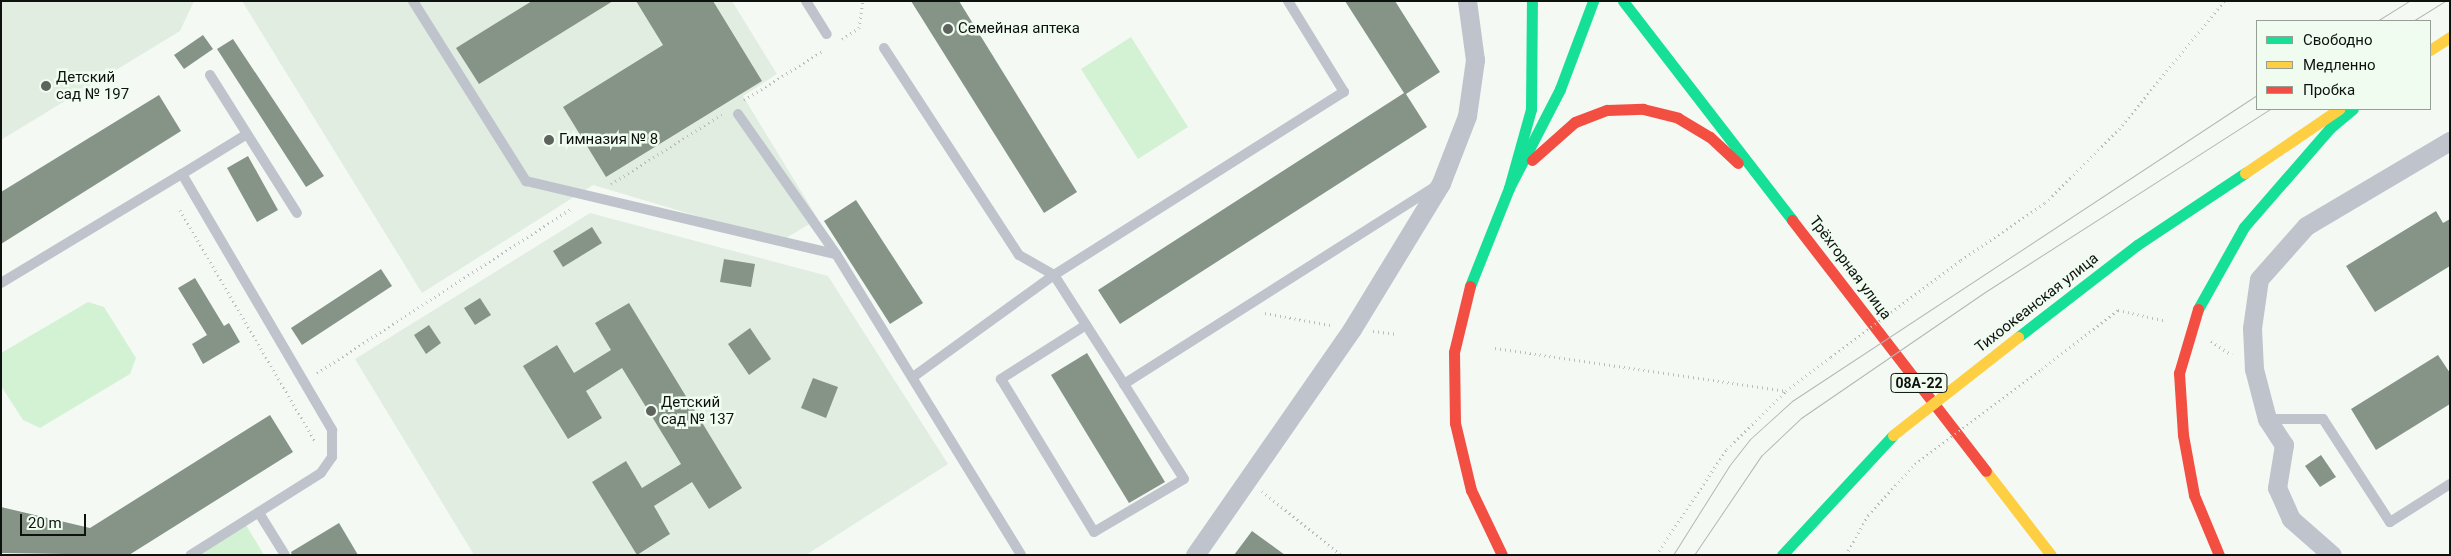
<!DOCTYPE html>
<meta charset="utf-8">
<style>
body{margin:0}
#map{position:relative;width:2451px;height:556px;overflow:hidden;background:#f4f9f4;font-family:Roboto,sans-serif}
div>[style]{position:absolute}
.built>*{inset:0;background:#e2ede2}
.green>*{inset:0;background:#d3f2d4}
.building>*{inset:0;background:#859487}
.path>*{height:3px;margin-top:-1.5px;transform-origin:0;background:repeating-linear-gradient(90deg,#b8bdbf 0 1px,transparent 0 5px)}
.lane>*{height:10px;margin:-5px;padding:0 5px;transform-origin:5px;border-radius:5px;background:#bec3cc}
.street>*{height:19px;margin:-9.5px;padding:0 9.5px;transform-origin:9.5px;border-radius:9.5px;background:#bec3cc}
.fast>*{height:11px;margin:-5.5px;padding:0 5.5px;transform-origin:5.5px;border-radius:5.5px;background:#16e098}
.slow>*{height:11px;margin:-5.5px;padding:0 5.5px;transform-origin:5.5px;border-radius:5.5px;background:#ffcf43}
.jam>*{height:11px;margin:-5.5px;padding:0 5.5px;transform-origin:5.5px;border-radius:5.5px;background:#f24e42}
.tram>*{height:1px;margin:-0.5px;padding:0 0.5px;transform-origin:0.5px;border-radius:0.5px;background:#b3b8b8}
.path-bridge>*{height:3px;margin-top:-1.5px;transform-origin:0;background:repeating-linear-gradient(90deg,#b8bdbf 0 1px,transparent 0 5px)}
.slow-bridge>*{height:11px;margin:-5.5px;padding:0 5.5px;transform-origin:5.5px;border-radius:5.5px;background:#ffcf43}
.dots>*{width:14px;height:14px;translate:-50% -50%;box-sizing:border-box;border:2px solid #f1fcf1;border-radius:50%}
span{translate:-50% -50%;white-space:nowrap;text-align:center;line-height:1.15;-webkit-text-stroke:5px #f1fcf1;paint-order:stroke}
.shield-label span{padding:1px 4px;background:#f1fcf1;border:1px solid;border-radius:4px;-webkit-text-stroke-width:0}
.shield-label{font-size:14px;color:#0e120e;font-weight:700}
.poi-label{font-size:15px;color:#0e120e}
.left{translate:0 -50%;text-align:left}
.street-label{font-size:15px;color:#0e120e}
.frame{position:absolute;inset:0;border:2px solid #0e120e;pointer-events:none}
.legend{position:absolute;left:2256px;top:20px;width:175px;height:90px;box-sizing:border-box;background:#f1fcf1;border:1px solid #969e96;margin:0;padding:6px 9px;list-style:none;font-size:15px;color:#0e120e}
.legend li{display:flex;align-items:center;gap:10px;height:25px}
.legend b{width:25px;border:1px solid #969e96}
.scale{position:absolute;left:20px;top:514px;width:66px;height:22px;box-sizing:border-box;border:2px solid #0e120e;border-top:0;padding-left:6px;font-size:15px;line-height:18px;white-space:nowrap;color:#0e120e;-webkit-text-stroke:4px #f1fcf1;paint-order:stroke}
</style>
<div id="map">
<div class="built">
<div style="clip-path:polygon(1px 1px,194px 1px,180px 31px,1px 140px)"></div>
<div style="clip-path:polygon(242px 1px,732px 1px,777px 74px,743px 96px,818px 219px,781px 241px,593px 185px,422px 293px)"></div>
<div style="clip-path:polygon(590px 213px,828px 276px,948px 464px,806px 555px,474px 555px,355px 359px)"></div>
</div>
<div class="green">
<div style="clip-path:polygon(1131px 37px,1188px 127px,1138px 159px,1081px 69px)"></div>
<div style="clip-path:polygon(88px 302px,104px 307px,136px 358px,130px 374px,40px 428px,23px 420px,1px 386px,1px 353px)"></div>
<div style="clip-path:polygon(246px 525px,264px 555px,197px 555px)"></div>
</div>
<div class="building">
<div style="clip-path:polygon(532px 1px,613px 1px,479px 84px,456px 48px)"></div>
<div style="clip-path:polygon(636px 1px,713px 1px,762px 81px,606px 177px,563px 107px,663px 45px)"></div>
<div style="clip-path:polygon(911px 1px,959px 1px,1077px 192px,1044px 213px)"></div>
<div style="clip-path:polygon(1345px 1px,1395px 1px,1440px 72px,1406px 94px,1427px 127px,1120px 324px,1098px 290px,1404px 93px)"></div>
<div style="clip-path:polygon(203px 35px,213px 49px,184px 69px,174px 55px)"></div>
<div style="clip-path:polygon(233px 39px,324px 176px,306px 187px,217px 49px)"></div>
<div style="clip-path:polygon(159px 95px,181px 131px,1px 244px,1px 192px)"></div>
<div style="clip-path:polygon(248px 156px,278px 210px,257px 222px,227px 168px)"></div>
<div style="clip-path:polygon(856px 200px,923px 303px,890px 324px,824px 221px)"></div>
<div style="clip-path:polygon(2436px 211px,2443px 223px,2450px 219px,2450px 266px,2375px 312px,2346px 266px)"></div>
<div style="clip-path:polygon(592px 227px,602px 243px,563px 267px,553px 251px)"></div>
<div style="clip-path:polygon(724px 259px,755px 264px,751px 287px,720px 282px)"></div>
<div style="clip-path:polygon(381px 269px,392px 286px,302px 345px,291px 328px)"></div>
<div style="clip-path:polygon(195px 278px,224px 326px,229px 323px,240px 342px,203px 364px,192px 344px,207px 335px,178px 288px)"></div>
<div style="clip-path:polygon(480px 298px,491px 315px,475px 325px,464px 308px)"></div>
<div style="clip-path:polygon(629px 303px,742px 488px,709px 509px,692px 482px,654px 506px,670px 534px,637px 555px,592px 482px,626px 461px,642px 488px,681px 464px,622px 368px,586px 391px,602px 418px,568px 439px,523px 366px,557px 345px,574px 373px,611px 350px,595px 323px)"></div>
<div style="clip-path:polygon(429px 325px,441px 343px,426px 354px,414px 335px)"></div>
<div style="clip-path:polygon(750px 328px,771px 359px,749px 375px,728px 344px)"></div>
<div style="clip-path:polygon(1087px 353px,1165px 482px,1129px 503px,1051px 375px)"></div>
<div style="clip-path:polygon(2438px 355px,2450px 373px,2450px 404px,2376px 450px,2351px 409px)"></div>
<div style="clip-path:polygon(813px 378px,838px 387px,826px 418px,801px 408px)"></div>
<div style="clip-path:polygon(270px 415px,293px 452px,129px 555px,1px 553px,1px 507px,90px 528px)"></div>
<div style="clip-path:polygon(2321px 455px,2336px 477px,2320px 487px,2305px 466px)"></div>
<div style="clip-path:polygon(339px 523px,358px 555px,292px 555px,291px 552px)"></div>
<div style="clip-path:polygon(1252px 531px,1285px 555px,1234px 555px)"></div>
</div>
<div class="path">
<div style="left:842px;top:39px;width:20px;rotate:-33deg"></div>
<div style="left:859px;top:28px;width:27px;rotate:-82deg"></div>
<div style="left:744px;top:100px;width:94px;rotate:-32deg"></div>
<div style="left:611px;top:184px;width:131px;rotate:-32.2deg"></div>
<div style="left:180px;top:210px;width:268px;rotate:59.7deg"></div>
<div style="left:1961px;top:260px;width:102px;rotate:-34.2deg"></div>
<div style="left:2045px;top:203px;width:105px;rotate:-45deg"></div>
<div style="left:2119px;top:129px;width:166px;rotate:-50.6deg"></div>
<div style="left:1265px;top:313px;width:66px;rotate:10.5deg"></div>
<div style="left:1373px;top:331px;width:24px;rotate:7deg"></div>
<div style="left:2211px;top:341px;width:25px;rotate:34deg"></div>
<div style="left:1495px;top:348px;width:294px;rotate:8.4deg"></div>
<div style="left:1786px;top:391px;width:56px;rotate:-37.1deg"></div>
<div style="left:2042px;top:369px;width:96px;rotate:-37.8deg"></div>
<div style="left:2118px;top:310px;width:50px;rotate:12.7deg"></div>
<div style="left:317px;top:373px;width:304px;rotate:-32.9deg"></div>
<div style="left:1262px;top:491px;width:102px;rotate:39deg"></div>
<div style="left:1656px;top:555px;width:128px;rotate:-56.2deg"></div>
<div style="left:1727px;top:449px;width:83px;rotate:-44.5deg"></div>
<div style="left:1846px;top:555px;width:46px;rotate:-61.2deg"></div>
<div style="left:1868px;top:515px;width:69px;rotate:-47.3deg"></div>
</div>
<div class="lane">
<div style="left:413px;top:1px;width:213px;rotate:57.9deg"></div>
<div style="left:526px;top:181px;width:318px;rotate:13.3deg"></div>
<div style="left:806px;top:1px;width:39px;rotate:58deg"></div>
<div style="left:884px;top:48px;width:247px;rotate:56.9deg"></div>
<div style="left:1019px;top:255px;width:40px;rotate:29.7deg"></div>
<div style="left:1054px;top:275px;width:130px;rotate:57.3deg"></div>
<div style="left:1124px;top:384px;width:367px;rotate:-32.4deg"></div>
<div style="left:210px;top:75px;width:163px;rotate:57.8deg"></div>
<div style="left:738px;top:114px;width:171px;rotate:55deg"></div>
<div style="left:836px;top:254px;width:353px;rotate:58.4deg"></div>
<div style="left:182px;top:174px;width:76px;rotate:-31.6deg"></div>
<div style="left:1px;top:283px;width:211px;rotate:-31.1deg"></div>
<div style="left:182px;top:174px;width:297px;rotate:59.6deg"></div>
<div style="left:332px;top:430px;width:27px;rotate:90deg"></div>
<div style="left:332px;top:457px;width:19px;rotate:125deg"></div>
<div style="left:321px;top:473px;width:154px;rotate:147.8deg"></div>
<div style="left:1086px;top:325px;width:101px;rotate:147.6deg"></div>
<div style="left:1001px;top:379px;width:179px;rotate:58.7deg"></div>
<div style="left:1094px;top:532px;width:104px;rotate:-30.5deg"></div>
<div style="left:1184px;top:479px;width:112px;rotate:-122.3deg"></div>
<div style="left:913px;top:377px;width:174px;rotate:-35.9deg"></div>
<div style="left:1054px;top:275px;width:343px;rotate:-32.3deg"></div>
<div style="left:1344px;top:92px;width:107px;rotate:-121.6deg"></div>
<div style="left:2267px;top:419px;width:56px"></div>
<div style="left:2323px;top:419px;width:123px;rotate:57deg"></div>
<div style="left:2390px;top:522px;width:71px;rotate:-32.3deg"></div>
<div style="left:259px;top:513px;width:49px;rotate:58.2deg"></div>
</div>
<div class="street">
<div style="left:1195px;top:555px;width:275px;rotate:-55.2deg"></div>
<div style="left:1352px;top:329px;width:171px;rotate:-58.6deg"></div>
<div style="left:1441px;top:183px;width:72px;rotate:-68.8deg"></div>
<div style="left:1467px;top:116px;width:57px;rotate:-81.9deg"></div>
<div style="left:1475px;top:60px;width:60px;rotate:-97.7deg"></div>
<div style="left:2332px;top:555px;width:55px;rotate:-138.7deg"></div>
<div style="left:2291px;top:519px;width:34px;rotate:-114deg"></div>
<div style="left:2277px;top:488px;width:44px;rotate:-80.8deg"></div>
<div style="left:2284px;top:445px;width:31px;rotate:-123deg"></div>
<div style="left:2267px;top:419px;width:52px;rotate:-104.6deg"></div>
<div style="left:2254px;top:369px;width:41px;rotate:-92.8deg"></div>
<div style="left:2252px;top:328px;width:49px;rotate:-81.9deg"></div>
<div style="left:2259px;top:279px;width:71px;rotate:-48.4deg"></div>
<div style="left:2306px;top:226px;width:167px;rotate:-30.6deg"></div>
</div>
<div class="fast">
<div style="left:1623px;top:1px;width:277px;rotate:52.3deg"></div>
<div style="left:1509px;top:188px;width:82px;rotate:-74.4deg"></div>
<div style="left:1531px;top:109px;width:108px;rotate:-89.5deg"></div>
<div style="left:1470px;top:286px;width:105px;rotate:-68.3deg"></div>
<div style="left:1509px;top:188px;width:111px;rotate:-62.7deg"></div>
<div style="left:1560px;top:89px;width:94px;rotate:-69.4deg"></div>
<div style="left:2198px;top:309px;width:94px;rotate:-60.7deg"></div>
<div style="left:2244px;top:227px;width:131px;rotate:-49deg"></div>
<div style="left:2330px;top:128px;width:30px;rotate:-40deg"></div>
<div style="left:2018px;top:337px;width:150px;rotate:-37.7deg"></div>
<div style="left:2137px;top:245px;width:130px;rotate:-33.7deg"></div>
<div style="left:1782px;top:555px;width:163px;rotate:-47.2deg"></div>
</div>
<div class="slow">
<div style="left:2430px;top:50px;width:24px;rotate:-33deg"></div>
<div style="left:2245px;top:173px;width:114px;rotate:-34.2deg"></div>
<div style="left:1986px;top:471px;width:106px;rotate:52.3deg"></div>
</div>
<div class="jam">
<div style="left:1532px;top:160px;width:57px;rotate:-41.5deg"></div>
<div style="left:1575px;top:122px;width:34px;rotate:-21deg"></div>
<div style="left:1607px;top:110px;width:36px;rotate:-2deg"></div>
<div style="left:1643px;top:109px;width:36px;rotate:14deg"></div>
<div style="left:1678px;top:118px;width:37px;rotate:31deg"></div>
<div style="left:1710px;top:137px;width:38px;rotate:43deg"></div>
<div style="left:1792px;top:220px;width:317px;rotate:52.3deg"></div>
<div style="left:1470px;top:286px;width:68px;rotate:103.6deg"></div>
<div style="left:1454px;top:352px;width:71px;rotate:89.2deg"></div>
<div style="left:1455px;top:423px;width:69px;rotate:76.6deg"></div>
<div style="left:1471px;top:490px;width:72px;rotate:64.5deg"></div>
<div style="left:2198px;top:309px;width:67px;rotate:106.5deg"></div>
<div style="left:2179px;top:373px;width:62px;rotate:86.3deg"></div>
<div style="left:2183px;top:435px;width:61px;rotate:79.6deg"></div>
<div style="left:2194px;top:495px;width:65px;rotate:67.4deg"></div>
</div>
<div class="tram">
<div style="left:2377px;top:21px;width:38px;rotate:-32deg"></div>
<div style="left:2413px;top:21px;width:38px;rotate:-32deg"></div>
<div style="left:1673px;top:555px;width:105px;rotate:-57.8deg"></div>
<div style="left:1729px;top:466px;width:33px;rotate:-52deg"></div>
<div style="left:1749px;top:440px;width:58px;rotate:-42.2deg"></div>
<div style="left:1792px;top:401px;width:557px;rotate:-33.35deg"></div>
<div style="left:1694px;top:555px;width:120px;rotate:-55.9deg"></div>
<div style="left:1761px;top:456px;width:55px;rotate:-43.5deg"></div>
<div style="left:1801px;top:418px;width:223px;rotate:-34.4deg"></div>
<div style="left:1985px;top:292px;width:339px;rotate:-32.7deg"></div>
</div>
<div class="path-bridge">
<div style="left:1831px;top:357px;width:162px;rotate:-36.7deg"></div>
<div style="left:1915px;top:464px;width:159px;rotate:-36.8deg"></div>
</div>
<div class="slow-bridge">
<div style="left:1893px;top:435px;width:159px;rotate:-38.1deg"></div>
</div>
<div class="dots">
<div style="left:948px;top:29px;background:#5e635e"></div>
<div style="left:46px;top:86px;background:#5e635e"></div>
<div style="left:549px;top:140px;background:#5e635e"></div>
<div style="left:651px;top:411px;background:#5e635e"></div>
</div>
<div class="shield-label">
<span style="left:1919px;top:383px">08А-22</span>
</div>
<div class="poi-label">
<span class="left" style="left:958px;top:29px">Семейная аптека</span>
<span class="left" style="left:56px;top:86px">Детский<br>сад № 197</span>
<span class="left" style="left:559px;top:140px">Гимназия № 8</span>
<span class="left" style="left:661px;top:411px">Детский<br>сад № 137</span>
</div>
<div class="street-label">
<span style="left:1850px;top:268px;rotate:53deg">Трёхгорная улица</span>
<span style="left:2037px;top:303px;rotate:-38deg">Тихоокеанская улица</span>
</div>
<div class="frame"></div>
<ul class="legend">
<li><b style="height:6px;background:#16e098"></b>Свободно</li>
<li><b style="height:6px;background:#ffcf43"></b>Медленно</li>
<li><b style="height:6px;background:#f24e42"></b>Пробка</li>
</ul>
<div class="scale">20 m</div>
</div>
